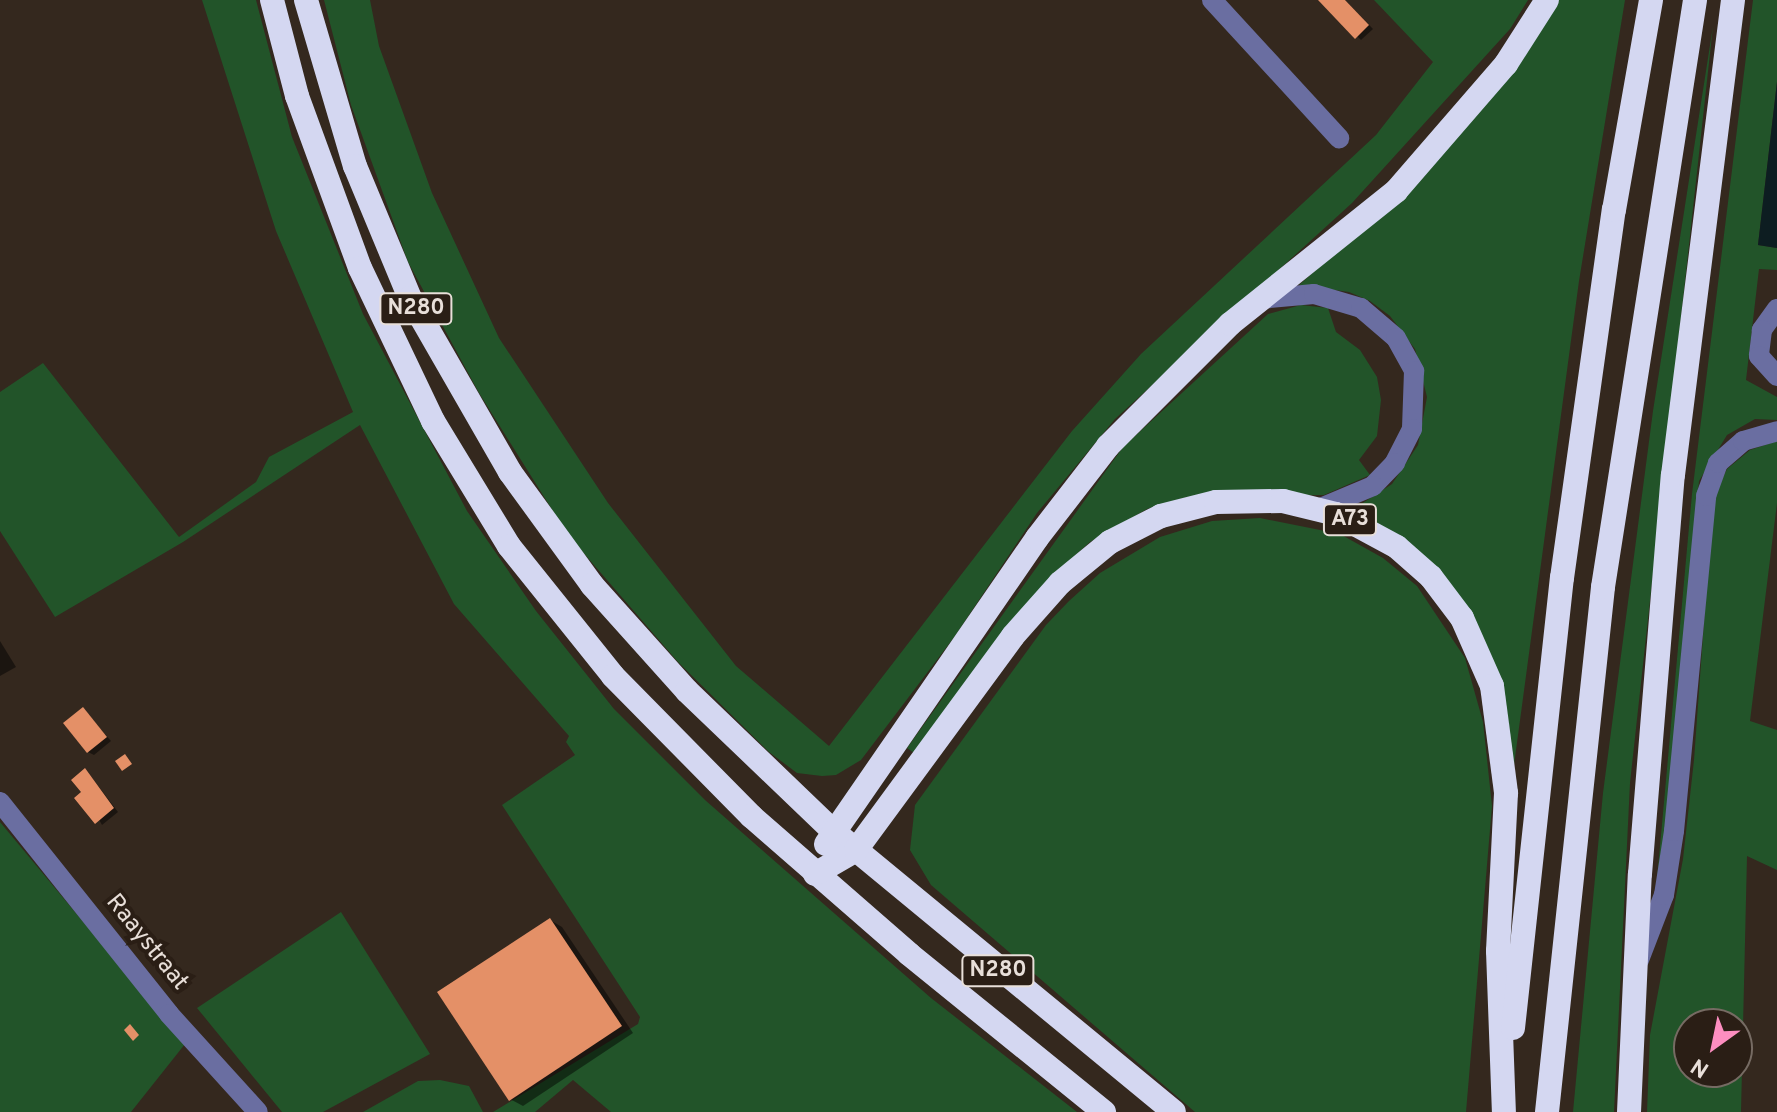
<!DOCTYPE html>
<style>
body{margin:0}
#map{position:relative;width:1777px;height:1112px;overflow:hidden;background:#34281e;font-family:Overpass,sans-serif}
div>[style]{position:absolute}
.green>*{inset:0;background:#225429}
.water>*{inset:0;background:#0d1d21}
.shadow>*{inset:0;background:#0007}
.building>*{inset:0;background:#e49067}
.minor>*{height:20px;margin:-10px;padding:0 10px;transform-origin:10px;border-radius:10px;background:#6a6ea1}
.highway>*{height:24px;margin:-12px;padding:0 12px;transform-origin:12px;border-radius:12px;background:#d4d7f1}
span{translate:-50% -50%;white-space:nowrap;text-align:center;line-height:1.15;-webkit-text-stroke:8px #2a1e15;paint-order:stroke}
.shield-label span{padding:2px 6px;background:#2a1e15;border:2px solid;border-radius:6px;-webkit-text-stroke-width:0}
.shield-label{font-size:22px;color:#e8dfd9;font-weight:700}
.street-label{font-size:24px;color:#e8dfd9}
.north{position:absolute;left:1673px;top:1008px;width:80px;height:80px;box-sizing:border-box;background:#2a1e15;border:2px solid #766b63;border-radius:50%;rotate:213deg;font-size:22px;font-weight:700;line-height:32px;text-align:center;color:#e8dfd9}
.north::after{content:'';display:block;margin:auto;width:28px;height:36px;background:#fd8ec0;clip-path:polygon(50% 0,100% 100%,50% 72%,0 100%)}
</style>
<div id="map">
<div class="green">
<div style="clip-path:polygon(202px 0,256px 0,292px 137px,363px 314px,467px 511px,536px 611px,614px 709px,705px 800px,931px 998px,1077px 1112px,611px 1112px,573px 1080px,535px 1112px,493px 1112px,638px 1024px,640px 1017px,502px 805px,575px 755px,566px 742px,569px 736px,454px 604px,360px 425px,183px 542px,55px 617px,0 531px,0 392px,43px 363px,179px 537px,256px 482px,269px 457px,353px 412px,276px 231px)"></div>
<div style="clip-path:polygon(324px 0,370px 0,379px 46px,432px 193px,499px 338px,608px 503px,736px 666px,829px 746px,1072px 431px,1141px 354px,1376px 135px,1433px 62px,1374px 0,1528px 0,1510px 29px,1352px 203px,1115px 419px,1037px 513px,955px 636px,861px 760px,836px 775px,822px 776px,797px 773px,769px 752px,678px 662px,568px 535px,479px 393px,408px 262px,351px 105px)"></div>
<div style="clip-path:polygon(1554px 0,1625px 0,1579px 281px,1512px 780px,1491px 658px,1352px 510px,1392px 484px,1418px 445px,1427px 397px,1415px 349px,1390px 316px,1370px 301px,1349px 292px,1299px 285px,1416px 181px)"></div>
<div style="clip-path:polygon(1753px 0,1777px 0,1777px 82px,1758px 245px,1777px 248px,1777px 270px,1759px 269px,1746px 380px,1777px 397px,1777px 420px,1755px 419px,1727px 435px,1699px 481px,1666px 857px,1656px 890px,1692px 494px)"></div>
<div style="clip-path:polygon(1713px 26px,1630px 783px,1614px 1112px,1573px 1112px,1603px 793px,1653px 411px)"></div>
<div style="clip-path:polygon(1301px 305px,1328px 308px,1336px 332px,1360px 350px,1377px 377px,1381px 400px,1377px 436px,1359px 460px,1370px 475px,1324px 495px,1187px 497px,1147px 509px,1090px 542px,1060px 569px,917px 755px,907px 748px,1123px 447px,1268px 314px)"></div>
<div style="clip-path:polygon(evenodd,1777px 441px,1777px 503px,1750px 721px,1777px 730px,1777px 870px,1747px 856px,1741px 1112px,1647px 1112px,1650px 1035px,1683px 859px,1694px 760px,1713px 498px,1727px 469px,1750px 450px,1777px 441px,1689px 1024px,1737px 1024px,1737px 1072px,1689px 1072px,1689px 1024px)"></div>
<div style="clip-path:polygon(1260px 518px,1340px 534px,1383px 558px,1417px 586px,1465px 658px,1483px 722px,1492px 806px,1466px 1112px,1195px 1112px,931px 885px,910px 850px,915px 805px,1046px 625px,1069px 601px,1100px 573px,1160px 537px,1212px 521px)"></div>
<div style="clip-path:polygon(0 822px,185px 1044px,131px 1112px,0 1112px)"></div>
<div style="clip-path:polygon(341px 912px,430px 1054px,323px 1112px,282px 1112px,197px 1008px)"></div>
<div style="clip-path:polygon(440px 1080px,469px 1086px,483px 1112px,363px 1112px,418px 1081px)"></div>
</div>
<div class="water">
<div style="clip-path:polygon(1777px 82px,1777px 248px,1758px 245px)"></div>
</div>
<div class="shadow">
<div style="clip-path:polygon(1320px 0,1345px 0,1373px 29px,1361px 40px)"></div>
<div style="clip-path:polygon(0 641px,16px 667px,0 676px)"></div>
<div style="clip-path:polygon(83px 710px,111px 741px,94px 755px,88px 752px)"></div>
<div style="clip-path:polygon(86px 770px,118px 812px,102px 825px,84px 792px)"></div>
<div style="clip-path:polygon(550px 920px,562px 927px,633px 1033px,523px 1106px,510px 1099px)"></div>
</div>
<div class="building">
<div style="clip-path:polygon(1318px 0,1345px 0,1369px 25px,1355px 39px)"></div>
<div style="clip-path:polygon(83px 707px,107px 737px,87px 753px,63px 723px)"></div>
<div style="clip-path:polygon(125px 754px,132px 764px,122px 771px,115px 761px)"></div>
<div style="clip-path:polygon(85px 768px,114px 808px,95px 824px,74px 798px,81px 792px,71px 780px)"></div>
<div style="clip-path:polygon(550px 918px,622px 1026px,509px 1101px,437px 992px)"></div>
<div style="clip-path:polygon(130px 1024px,139px 1035px,133px 1041px,124px 1030px)"></div>
</div>
<div class="minor">
<div style="left:1212px;top:0;width:188px;rotate:47.4deg"></div>
<div style="left:1260px;top:299px;width:54px;rotate:-5.3deg"></div>
<div style="left:1314px;top:294px;width:49px;rotate:16.6deg"></div>
<div style="left:1361px;top:308px;width:46px;rotate:40.6deg"></div>
<div style="left:1396px;top:338px;width:38px;rotate:61deg"></div>
<div style="left:1414px;top:371px;width:58px;rotate:92deg"></div>
<div style="left:1412px;top:429px;width:38px;rotate:117deg"></div>
<div style="left:1395px;top:463px;width:32px;rotate:134deg"></div>
<div style="left:1373px;top:486px;width:60px;rotate:157.3deg"></div>
<div style="left:1777px;top:309px;width:26px;rotate:126deg"></div>
<div style="left:1762px;top:330px;width:26px;rotate:97deg"></div>
<div style="left:1759px;top:356px;width:27px;rotate:48deg"></div>
<div style="left:0;top:802px;width:271px;rotate:51.4deg"></div>
<div style="left:169px;top:1014px;width:132px;rotate:47.8deg"></div>
<div style="left:1639px;top:960px;width:70px;rotate:-69deg"></div>
<div style="left:1664px;top:895px;width:65px;rotate:-81.1deg"></div>
<div style="left:1674px;top:831px;width:337px;rotate:-84.5deg"></div>
<div style="left:1706px;top:496px;width:35px;rotate:-70deg"></div>
<div style="left:1718px;top:463px;width:33px;rotate:-41deg"></div>
<div style="left:1743px;top:441px;width:35px;rotate:-16deg"></div>
</div>
<div class="highway">
<div style="left:272px;top:0;width:99px;rotate:75.4deg"></div>
<div style="left:297px;top:96px;width:183px;rotate:69.9deg"></div>
<div style="left:360px;top:268px;width:170px;rotate:64.5deg"></div>
<div style="left:433px;top:421px;width:146px;rotate:58.7deg"></div>
<div style="left:509px;top:546px;width:166px;rotate:51.3deg"></div>
<div style="left:613px;top:676px;width:197px;rotate:45.4deg"></div>
<div style="left:751px;top:816px;width:210px;rotate:41.1deg"></div>
<div style="left:909px;top:954px;width:251px;rotate:39deg"></div>
<div style="left:306px;top:0;width:173px;rotate:73.6deg"></div>
<div style="left:355px;top:166px;width:143px;rotate:67.4deg"></div>
<div style="left:410px;top:298px;width:201px;rotate:60.1deg"></div>
<div style="left:510px;top:472px;width:140px;rotate:54deg"></div>
<div style="left:592px;top:585px;width:142px;rotate:48.1deg"></div>
<div style="left:687px;top:691px;width:201px;rotate:43.8deg"></div>
<div style="left:832px;top:830px;width:443px;rotate:39.5deg"></div>
<div style="left:826px;top:844px;width:372px;rotate:-55.4deg"></div>
<div style="left:1037px;top:538px;width:116px;rotate:-52.3deg"></div>
<div style="left:1108px;top:446px;width:173px;rotate:-45deg"></div>
<div style="left:1230px;top:324px;width:213px;rotate:-38.7deg"></div>
<div style="left:1396px;top:191px;width:168px;rotate:-49.1deg"></div>
<div style="left:1506px;top:64px;width:76px;rotate:-57.4deg"></div>
<div style="left:815px;top:874px;width:48px;rotate:-30.3deg"></div>
<div style="left:856px;top:850px;width:265px;rotate:-53.7deg"></div>
<div style="left:1013px;top:636px;width:71px;rotate:-48.4deg"></div>
<div style="left:1060px;top:583px;width:65px;rotate:-39.4deg"></div>
<div style="left:1110px;top:542px;width:57px;rotate:-27deg"></div>
<div style="left:1161px;top:516px;width:57px;rotate:-14.3deg"></div>
<div style="left:1216px;top:502px;width:67px;rotate:-0.9deg"></div>
<div style="left:1283px;top:501px;width:55px;rotate:13.8deg"></div>
<div style="left:1336px;top:514px;width:69px;rotate:28.4deg"></div>
<div style="left:1397px;top:547px;width:45px;rotate:41.4deg"></div>
<div style="left:1431px;top:577px;width:51px;rotate:52.9deg"></div>
<div style="left:1462px;top:618px;width:74px;rotate:66.2deg"></div>
<div style="left:1492px;top:686px;width:108px;rotate:82.5deg"></div>
<div style="left:1506px;top:793px;width:158px;rotate:92.9deg"></div>
<div style="left:1498px;top:951px;width:161px;rotate:87.9deg"></div>
<div style="left:1513px;top:1028px;width:453px;rotate:-83.8deg"></div>
<div style="left:1562px;top:578px;width:372px;rotate:-82deg"></div>
<div style="left:1614px;top:210px;width:213px;rotate:-80deg"></div>
<div style="left:1547px;top:1112px;width:528px;rotate:-83.91deg"></div>
<div style="left:1603px;top:587px;width:594px;rotate:-81.09deg"></div>
<div style="left:1629px;top:1112px;width:238px;rotate:-87.4deg"></div>
<div style="left:1640px;top:874px;width:400px;rotate:-85.3deg"></div>
<div style="left:1673px;top:475px;width:479px;rotate:-82.8deg"></div>
</div>
<div class="shield-label">
<span style="left:416px;top:309px">N280</span>
<span style="left:1350px;top:520px">A73</span>
<span style="left:998px;top:971px">N280</span>
</div>
<div class="street-label">
<span style="left:146px;top:943px;rotate:51deg">Raaystraat</span>
</div>
<div class="north">N</div>
</div>
